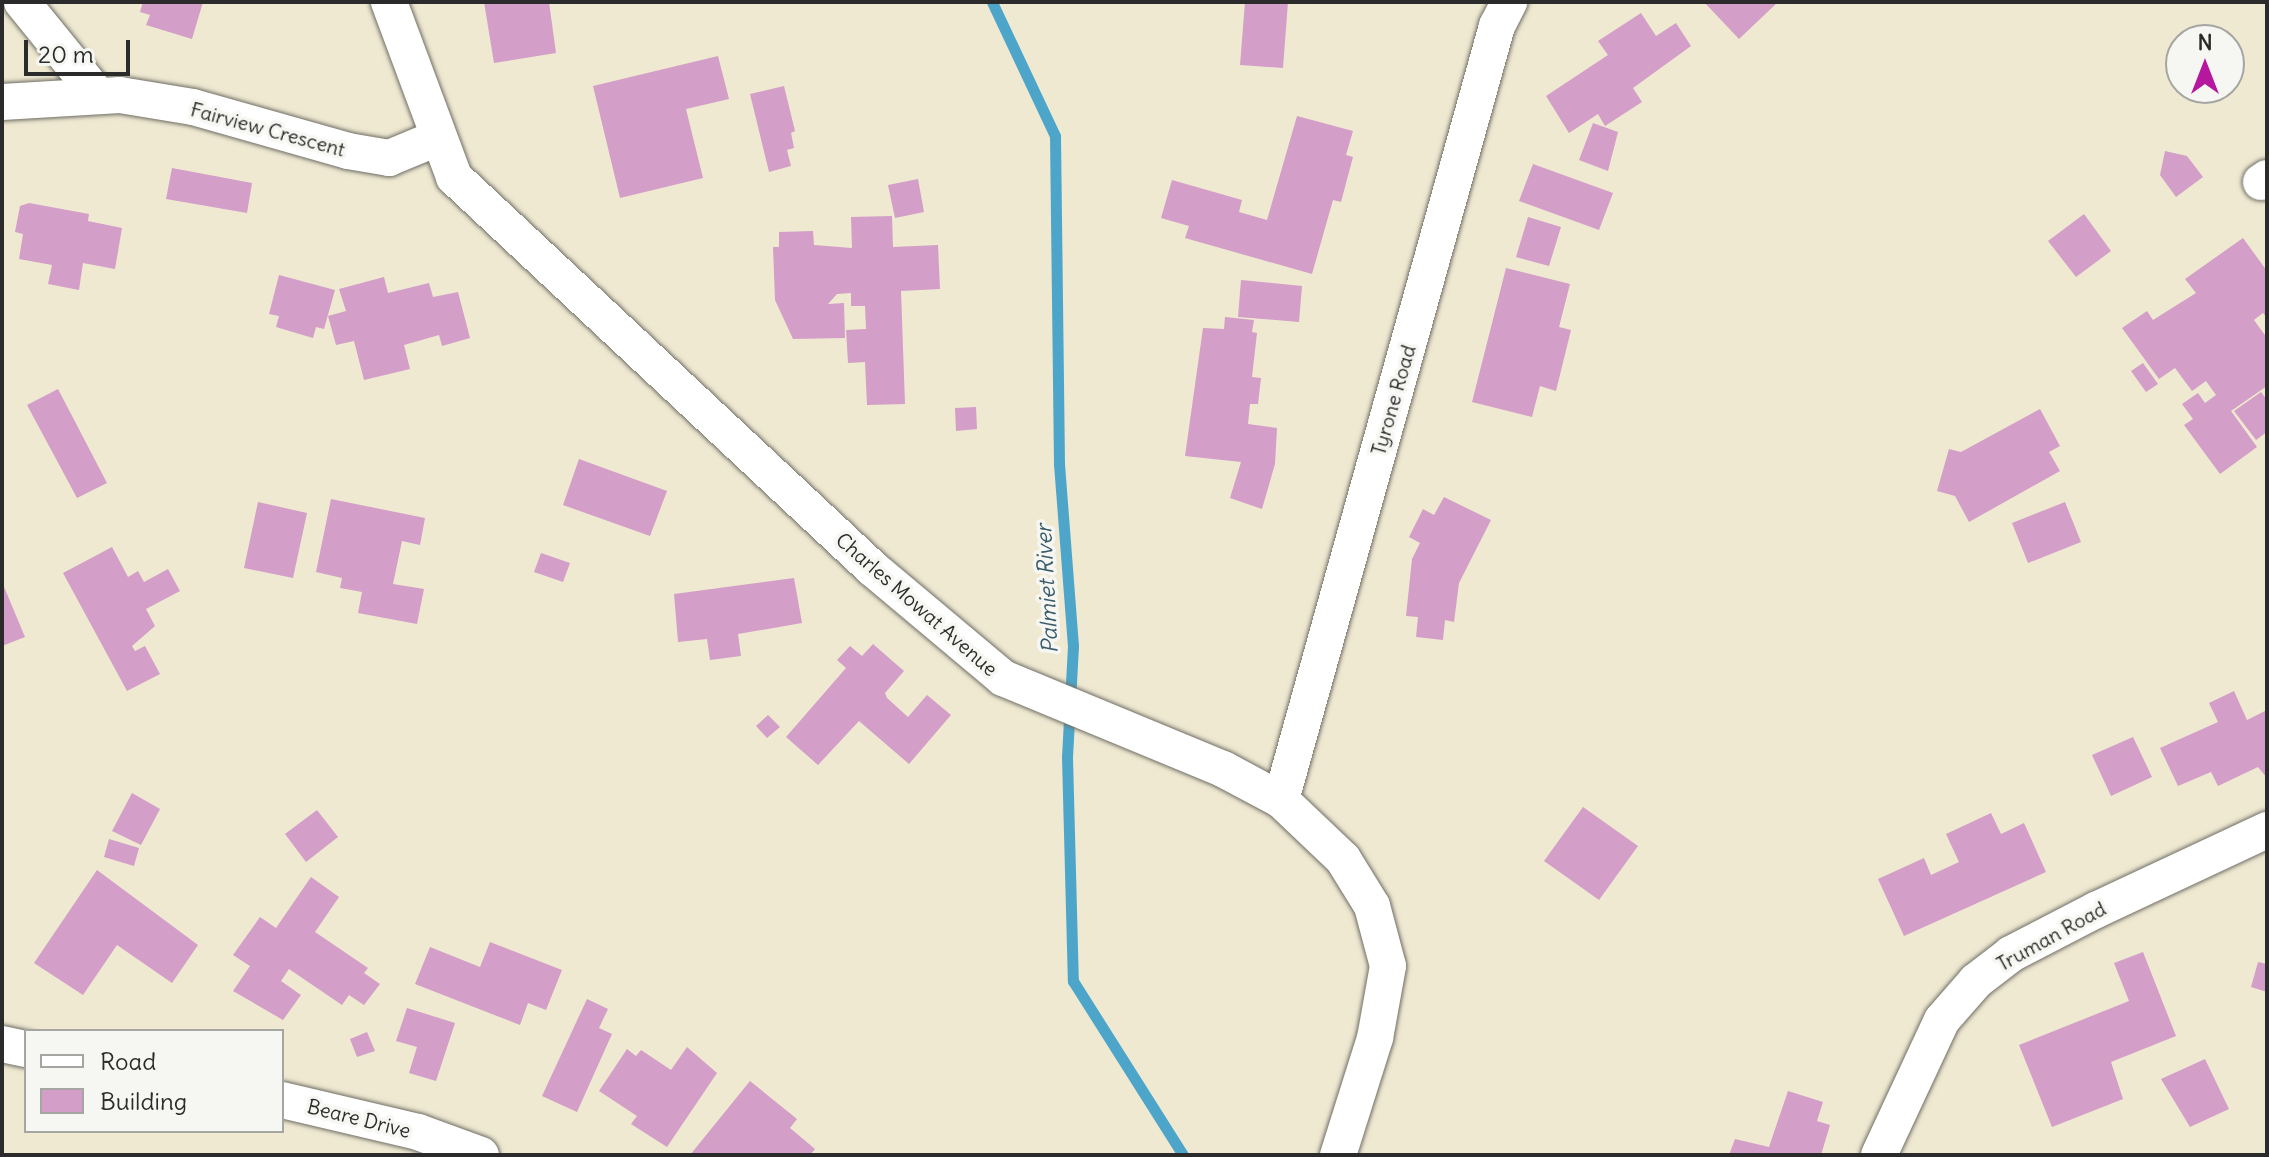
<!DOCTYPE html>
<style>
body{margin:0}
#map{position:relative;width:2269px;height:1157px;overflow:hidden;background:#efe9d2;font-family:Delius,sans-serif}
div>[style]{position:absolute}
.stream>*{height:11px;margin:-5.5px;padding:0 5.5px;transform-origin:5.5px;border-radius:5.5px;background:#4da6ca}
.building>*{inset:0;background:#d39ec7}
.roads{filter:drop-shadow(0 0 2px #706e65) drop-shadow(0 0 2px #706e65)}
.street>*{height:36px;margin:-18px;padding:0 18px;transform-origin:18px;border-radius:18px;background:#fff}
span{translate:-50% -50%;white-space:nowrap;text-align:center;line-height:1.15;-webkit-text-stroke:7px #f6f6f2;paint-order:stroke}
.street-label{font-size:20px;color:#2b2b2b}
.water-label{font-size:22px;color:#395c6b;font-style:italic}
.frame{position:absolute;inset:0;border:4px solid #2b2b2b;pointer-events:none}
.legend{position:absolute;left:24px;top:1029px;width:260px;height:104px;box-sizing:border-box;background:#f6f6f2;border:2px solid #a5a5a2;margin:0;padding:10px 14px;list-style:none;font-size:24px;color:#2b2b2b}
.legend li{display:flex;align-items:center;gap:16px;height:40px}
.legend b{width:40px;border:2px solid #a5a5a2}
.north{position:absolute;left:2165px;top:24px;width:80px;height:80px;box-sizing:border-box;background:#f6f6f2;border:2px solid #a5a5a2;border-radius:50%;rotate:0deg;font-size:22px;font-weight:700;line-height:32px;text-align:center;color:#2b2b2b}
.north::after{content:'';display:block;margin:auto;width:28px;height:36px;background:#b5179e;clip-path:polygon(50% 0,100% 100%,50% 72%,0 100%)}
.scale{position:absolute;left:24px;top:40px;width:106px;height:36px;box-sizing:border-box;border:4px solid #2b2b2b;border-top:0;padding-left:10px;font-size:24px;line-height:28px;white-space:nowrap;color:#2b2b2b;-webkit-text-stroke:6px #f6f6f2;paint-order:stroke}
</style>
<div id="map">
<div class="stream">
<div style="left:992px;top:2px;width:148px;rotate:64.8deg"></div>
<div style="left:1055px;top:136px;width:328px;rotate:89.3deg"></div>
<div style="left:1059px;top:464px;width:183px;rotate:85.6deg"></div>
<div style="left:1073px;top:646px;width:111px;rotate:93.1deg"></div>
<div style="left:1067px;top:757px;width:224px;rotate:88.5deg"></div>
<div style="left:1073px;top:981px;width:206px;rotate:57.7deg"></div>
</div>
<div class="building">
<div style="clip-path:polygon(143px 2px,203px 2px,192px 39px,146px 25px,150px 15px,140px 12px)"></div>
<div style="clip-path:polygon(484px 2px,549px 2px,556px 53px,494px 63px)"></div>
<div style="clip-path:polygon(1245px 2px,1288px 2px,1283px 68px,1240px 65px)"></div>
<div style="clip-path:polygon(1704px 2px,1778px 2px,1739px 39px)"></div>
<div style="clip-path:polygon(1641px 13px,1656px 36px,1676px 23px,1691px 46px,1633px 88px,1642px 102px,1605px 126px,1598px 114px,1569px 133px,1546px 96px,1608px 55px,1598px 41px)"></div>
<div style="clip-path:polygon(718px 56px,729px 99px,686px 109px,703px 178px,620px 198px,593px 86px)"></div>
<div style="clip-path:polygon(784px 86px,795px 131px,791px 133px,794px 148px,787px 150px,791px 166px,769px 172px,750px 94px)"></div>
<div style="clip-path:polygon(1297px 116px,1353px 131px,1346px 155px,1353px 157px,1341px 202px,1333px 200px,1312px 274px,1185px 238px,1189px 226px,1161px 218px,1172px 180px,1242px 200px,1239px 212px,1267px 220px)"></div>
<div style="clip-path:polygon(1593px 123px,1618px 132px,1608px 171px,1579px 160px)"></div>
<div style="clip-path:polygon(2165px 151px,2187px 156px,2203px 177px,2176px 197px,2160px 175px)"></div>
<div style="clip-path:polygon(1533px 164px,1613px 193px,1599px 230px,1519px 201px)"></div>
<div style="clip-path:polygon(172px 168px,252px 183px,247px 213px,166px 199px)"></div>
<div style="clip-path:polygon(918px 179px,924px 212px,895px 218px,888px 185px)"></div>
<div style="clip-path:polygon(29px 203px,89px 214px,88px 221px,122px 228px,115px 269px,83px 263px,79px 290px,48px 284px,52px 265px,19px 259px,23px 234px,15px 232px,20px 206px)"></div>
<div style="clip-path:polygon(2084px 214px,2111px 251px,2076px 277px,2048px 241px)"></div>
<div style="clip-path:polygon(892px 216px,893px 247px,938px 245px,940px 289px,901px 291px,905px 404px,867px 405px,865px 362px,848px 363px,846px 330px,866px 329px,865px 306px,851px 306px,851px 293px,837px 294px,828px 304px,844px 303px,845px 338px,793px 339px,775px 300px,773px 247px,779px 247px,779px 232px,813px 231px,814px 245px,852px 248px,851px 217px)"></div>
<div style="clip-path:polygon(1528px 217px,1561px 227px,1549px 266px,1516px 257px)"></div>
<div style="clip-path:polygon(2243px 238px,2267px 271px,2267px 318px,2263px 313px,2254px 320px,2267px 338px,2267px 386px,2231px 411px,2257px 447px,2220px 474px,2184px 425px,2193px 419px,2182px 404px,2198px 393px,2205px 403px,2216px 395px,2206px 381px,2192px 391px,2175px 368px,2159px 379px,2122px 328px,2147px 311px,2153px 320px,2196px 293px,2185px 279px)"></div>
<div style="clip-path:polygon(1506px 268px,1570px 284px,1559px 327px,1571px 330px,1556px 391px,1540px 386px,1532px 417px,1472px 402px)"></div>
<div style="clip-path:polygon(279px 275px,335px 290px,324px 329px,316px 327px,313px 338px,276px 327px,279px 316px,269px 314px)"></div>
<div style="clip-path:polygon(384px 277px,388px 293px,429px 283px,433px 297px,458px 292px,470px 338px,442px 346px,439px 335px,404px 345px,410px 369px,364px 380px,354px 341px,336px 345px,328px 316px,346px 311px,339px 289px)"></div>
<div style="clip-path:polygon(1241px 280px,1302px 286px,1299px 322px,1238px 317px)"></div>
<div style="clip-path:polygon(1225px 317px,1254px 320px,1252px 332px,1257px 333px,1252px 377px,1261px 378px,1258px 404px,1250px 404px,1248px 424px,1277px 428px,1275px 464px,1262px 509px,1230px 498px,1241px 462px,1185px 456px,1203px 328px,1224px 329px)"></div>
<div style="clip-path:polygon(2143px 363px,2158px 384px,2146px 392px,2131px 371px)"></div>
<div style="clip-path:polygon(58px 389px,107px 483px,77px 498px,27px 405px)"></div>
<div style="clip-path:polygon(2261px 392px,2267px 400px,2267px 432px,2256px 440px,2234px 411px)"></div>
<div style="clip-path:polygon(976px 407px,977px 429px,956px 431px,955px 408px)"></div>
<div style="clip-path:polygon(2040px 409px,2060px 446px,2049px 452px,2060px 471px,1969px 522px,1955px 496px,1937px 491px,1949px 449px,1961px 452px)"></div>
<div style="clip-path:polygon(579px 459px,667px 491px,650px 536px,563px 505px)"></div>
<div style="clip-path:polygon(1444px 497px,1491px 520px,1459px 583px,1454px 622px,1445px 620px,1443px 640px,1416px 637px,1418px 617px,1406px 616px,1412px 559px,1420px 543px,1409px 537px,1423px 509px,1434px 515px)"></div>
<div style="clip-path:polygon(331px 499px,425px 518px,420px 545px,402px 541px,393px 584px,424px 589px,417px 624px,358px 613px,362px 592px,340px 588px,342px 578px,316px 572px)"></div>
<div style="clip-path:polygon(258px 502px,307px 513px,293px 578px,244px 568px)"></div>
<div style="clip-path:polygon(2065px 502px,2081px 542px,2028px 563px,2012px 523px)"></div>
<div style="clip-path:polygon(112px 547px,128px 577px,138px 571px,144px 582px,168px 569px,180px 591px,146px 609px,155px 626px,132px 646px,135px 651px,145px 646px,160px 674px,127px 691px,63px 573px)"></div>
<div style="clip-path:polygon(541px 553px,570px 563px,563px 582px,534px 572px)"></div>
<div style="clip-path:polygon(794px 578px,802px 623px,738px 634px,741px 656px,710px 660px,707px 639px,678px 642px,674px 594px)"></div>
<div style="clip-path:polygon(2px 582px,25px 637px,2px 646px)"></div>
<div style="clip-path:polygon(873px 644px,904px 671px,885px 693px,887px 698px,908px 717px,927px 695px,951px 715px,909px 764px,859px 721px,818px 765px,786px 737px,846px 668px,837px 660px,850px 646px,862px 656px)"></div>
<div style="clip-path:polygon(2234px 691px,2247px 720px,2267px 710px,2267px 778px,2258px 767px,2218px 786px,2211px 772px,2178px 786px,2160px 748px,2218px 722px,2209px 703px)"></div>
<div style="clip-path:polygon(768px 715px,780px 727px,767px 738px,756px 726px)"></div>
<div style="clip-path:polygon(2133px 737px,2152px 777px,2111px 796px,2092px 755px)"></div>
<div style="clip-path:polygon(132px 793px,160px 809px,141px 845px,112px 831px)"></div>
<div style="clip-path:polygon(1583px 807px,1638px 846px,1599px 900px,1544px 861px)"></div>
<div style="clip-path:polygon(317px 810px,338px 837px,306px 862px,285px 834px)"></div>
<div style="clip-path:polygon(1991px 813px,2001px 834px,2024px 823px,2046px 872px,1904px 936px,1878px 879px,1924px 858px,1931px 875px,1959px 862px,1946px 834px)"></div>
<div style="clip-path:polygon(109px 839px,139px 848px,134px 866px,104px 857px)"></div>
<div style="clip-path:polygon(97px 870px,198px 945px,172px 983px,117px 945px,83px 995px,34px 963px)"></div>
<div style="clip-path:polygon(311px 877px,339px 897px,315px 932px,368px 968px,364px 973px,380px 984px,364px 1005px,349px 995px,342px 1005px,289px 969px,281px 981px,301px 995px,283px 1020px,233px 991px,250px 966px,233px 955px,260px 917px,276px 928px)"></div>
<div style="clip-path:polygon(490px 942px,562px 970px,546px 1010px,528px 1003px,520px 1025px,415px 984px,430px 947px,480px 967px)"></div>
<div style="clip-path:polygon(2143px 952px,2176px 1036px,2111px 1062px,2123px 1099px,2052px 1127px,2019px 1045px,2129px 1001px,2114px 963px)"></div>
<div style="clip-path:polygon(2258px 962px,2267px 964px,2267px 992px,2251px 987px)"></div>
<div style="clip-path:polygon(587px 999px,608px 1009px,599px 1028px,612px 1034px,577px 1112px,542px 1096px)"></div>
<div style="clip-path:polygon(407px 1008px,455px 1023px,436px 1081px,409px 1073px,417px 1047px,396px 1041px)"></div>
<div style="clip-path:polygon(367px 1032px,375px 1051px,357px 1057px,350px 1039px)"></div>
<div style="clip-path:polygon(687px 1047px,717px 1073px,667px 1147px,631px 1124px,637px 1116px,599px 1091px,627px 1049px,636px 1056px,641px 1050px,671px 1070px)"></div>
<div style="clip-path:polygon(2205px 1059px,2229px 1109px,2190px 1127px,2161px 1079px)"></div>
<div style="clip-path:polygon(750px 1081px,797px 1119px,790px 1128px,815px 1149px,810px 1155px,690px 1155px)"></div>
<div style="clip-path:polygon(1788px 1091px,1823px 1102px,1817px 1121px,1830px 1125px,1821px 1155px,1729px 1155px,1735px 1139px,1769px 1147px)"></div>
</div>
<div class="roads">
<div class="street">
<div style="left:22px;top:2px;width:117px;rotate:50.9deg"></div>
<div style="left:389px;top:2px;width:187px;rotate:69.6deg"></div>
<div style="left:454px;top:177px;width:572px;rotate:43.09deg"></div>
<div style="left:872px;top:568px;width:171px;rotate:40deg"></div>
<div style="left:1003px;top:678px;width:238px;rotate:22.5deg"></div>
<div style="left:1223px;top:769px;width:66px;rotate:28.1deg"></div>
<div style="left:1281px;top:800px;width:86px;rotate:43.6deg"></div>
<div style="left:1343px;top:859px;width:55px;rotate:58.3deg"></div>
<div style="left:1372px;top:906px;width:62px;rotate:75.1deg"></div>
<div style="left:1388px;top:966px;width:73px;rotate:100.2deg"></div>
<div style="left:1375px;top:1038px;width:123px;rotate:107.5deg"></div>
<div style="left:2px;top:102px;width:118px;rotate:-3.4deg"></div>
<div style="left:120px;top:95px;width:74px;rotate:9.3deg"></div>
<div style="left:193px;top:107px;width:161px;rotate:15.8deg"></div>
<div style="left:348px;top:151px;width:42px;rotate:9.7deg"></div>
<div style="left:389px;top:158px;width:52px;rotate:-22.6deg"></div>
<div style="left:2261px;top:182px;width:7px;rotate:-34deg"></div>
<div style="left:1281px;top:800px;width:804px;rotate:-74.41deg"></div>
<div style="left:1497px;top:26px;width:27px;rotate:-63deg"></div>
<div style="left:2px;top:1044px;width:25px;rotate:12deg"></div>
<div style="left:282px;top:1100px;width:140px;rotate:13.2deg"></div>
<div style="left:418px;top:1132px;width:67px;rotate:20.1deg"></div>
<div style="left:1879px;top:1155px;width:149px;rotate:-65deg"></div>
<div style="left:1942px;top:1020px;width:52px;rotate:-48.9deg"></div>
<div style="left:1976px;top:981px;width:44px;rotate:-37.6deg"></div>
<div style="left:2011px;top:954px;width:96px;rotate:-27.4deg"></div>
<div style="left:2096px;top:910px;width:189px;rotate:-25.1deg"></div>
</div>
</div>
<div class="street-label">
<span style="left:268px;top:129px;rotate:15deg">Fairview Crescent</span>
<span style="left:1393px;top:400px;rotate:-74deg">Tyrone Road</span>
<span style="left:917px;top:604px;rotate:41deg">Charles Mowat Avenue</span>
<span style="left:2051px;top:936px;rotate:-29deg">Truman Road</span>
<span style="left:359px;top:1118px;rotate:14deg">Beare Drive</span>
</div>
<div class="water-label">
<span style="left:1047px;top:589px;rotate:-93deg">Palmiet River</span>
</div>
<div class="frame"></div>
<ul class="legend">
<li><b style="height:10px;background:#fff"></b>Road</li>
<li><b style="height:22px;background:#d39ec7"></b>Building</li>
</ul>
<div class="north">N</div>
<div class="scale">20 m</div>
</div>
